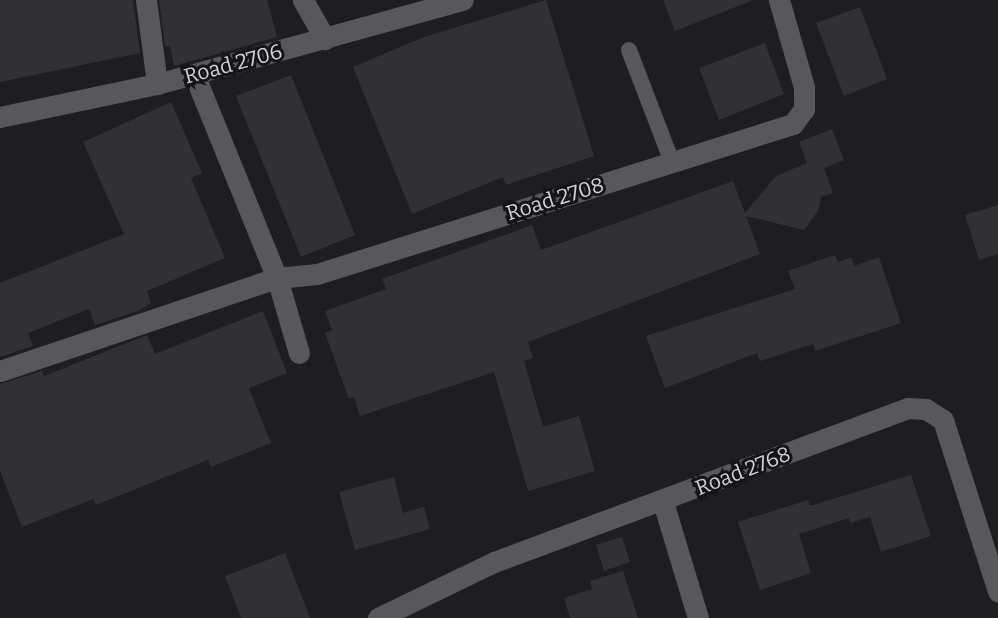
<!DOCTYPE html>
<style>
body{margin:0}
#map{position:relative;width:998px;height:618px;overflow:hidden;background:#1e1e21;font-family:Bitter,serif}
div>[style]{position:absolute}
.building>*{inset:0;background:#313135}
.lane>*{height:16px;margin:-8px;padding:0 8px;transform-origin:8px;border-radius:8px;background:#58585c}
.street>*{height:21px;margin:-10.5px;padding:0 10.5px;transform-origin:10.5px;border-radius:10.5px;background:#58585c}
span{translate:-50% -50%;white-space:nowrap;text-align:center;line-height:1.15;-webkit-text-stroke:6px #151418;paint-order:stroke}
.street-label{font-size:21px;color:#d2d2d5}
</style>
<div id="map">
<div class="building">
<div style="clip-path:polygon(0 0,133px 0,140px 53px,0 82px)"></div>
<div style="clip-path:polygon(159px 0,267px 0,277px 37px,174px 66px,170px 46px,165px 47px)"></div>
<div style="clip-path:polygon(546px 0,594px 156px,506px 185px,503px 177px,412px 214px,353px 67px,424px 37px)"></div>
<div style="clip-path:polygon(663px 0,751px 0,751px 1px,675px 31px)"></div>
<div style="clip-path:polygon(860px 7px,887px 79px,844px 96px,816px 23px)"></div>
<div style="clip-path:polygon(765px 43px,784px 94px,719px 120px,699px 68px)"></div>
<div style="clip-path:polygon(291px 75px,355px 235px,301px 257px,236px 96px)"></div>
<div style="clip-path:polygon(171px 102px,202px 173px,191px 178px,225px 258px,147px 291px,151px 303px,138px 311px,95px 325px,89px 309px,28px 333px,33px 346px,0 357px,0 283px,124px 234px,83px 142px)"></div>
<div style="clip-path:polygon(832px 129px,844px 160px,824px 168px,833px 193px,821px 197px,818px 211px,804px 230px,746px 216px,760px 254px,528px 342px,533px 358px,524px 361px,543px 427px,579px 416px,595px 471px,528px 491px,494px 372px,360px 416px,354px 397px,349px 399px,325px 333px,332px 330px,325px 311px,386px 289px,382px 279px,532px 225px,541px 250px,733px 181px,745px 213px,776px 176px,807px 163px,799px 142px)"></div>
<div style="clip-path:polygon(998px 205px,998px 254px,979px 260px,965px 215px)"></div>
<div style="clip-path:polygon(835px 255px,838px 262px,851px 257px,854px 266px,879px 257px,901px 323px,815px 351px,813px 344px,760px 361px,757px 353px,665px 388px,646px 336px,795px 289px,788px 271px)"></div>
<div style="clip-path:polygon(263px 311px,287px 373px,249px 388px,271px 443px,211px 467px,208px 460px,96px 505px,93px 499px,22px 527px,0 471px,0 384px,42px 371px,44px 376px,147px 335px,155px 354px)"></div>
<div style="clip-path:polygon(911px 475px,931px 536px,881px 552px,870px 517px,850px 523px,849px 518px,799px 534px,811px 573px,760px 590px,738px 522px,808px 500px,810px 506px)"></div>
<div style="clip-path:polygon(394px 477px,403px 513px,424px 507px,430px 529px,355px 550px,339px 492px)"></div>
<div style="clip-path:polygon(622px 537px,630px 562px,604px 571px,596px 545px)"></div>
<div style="clip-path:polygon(285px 553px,310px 618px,241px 618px,225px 576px)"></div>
<div style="clip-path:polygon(623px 571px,638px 618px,570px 618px,564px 598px,592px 589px,590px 581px)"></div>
</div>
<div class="lane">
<div style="left:629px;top:50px;width:120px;rotate:69deg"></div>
</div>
<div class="street">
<div style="left:146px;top:0;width:85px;rotate:82.5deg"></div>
<div style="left:303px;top:0;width:45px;rotate:60.6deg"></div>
<div style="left:194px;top:74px;width:220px;rotate:67.9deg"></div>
<div style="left:277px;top:278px;width:78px;rotate:73.7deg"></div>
<div style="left:0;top:117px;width:160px;rotate:-11.9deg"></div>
<div style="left:157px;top:84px;width:317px;rotate:-15.4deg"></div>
<div style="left:0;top:371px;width:292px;rotate:-18.6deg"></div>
<div style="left:277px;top:278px;width:40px;rotate:-5.7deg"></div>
<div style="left:317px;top:274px;width:499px;rotate:-17.5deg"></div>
<div style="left:793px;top:124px;width:19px;rotate:-54deg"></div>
<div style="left:804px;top:109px;width:22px;rotate:-90deg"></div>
<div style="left:804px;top:87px;width:91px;rotate:-106deg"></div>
<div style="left:663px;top:502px;width:121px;rotate:73.2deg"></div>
<div style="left:378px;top:618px;width:129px;rotate:-25.8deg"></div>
<div style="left:494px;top:562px;width:442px;rotate:-20.4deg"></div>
<div style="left:908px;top:408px;width:18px;rotate:3deg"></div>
<div style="left:926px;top:409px;width:20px;rotate:33deg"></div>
<div style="left:943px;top:420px;width:180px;rotate:72.2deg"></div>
</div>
<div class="street-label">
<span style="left:233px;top:64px;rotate:-15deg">Road 2706</span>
<span style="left:555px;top:199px;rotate:-17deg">Road 2708</span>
<span style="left:743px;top:471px;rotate:-21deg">Road 2768</span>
</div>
</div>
